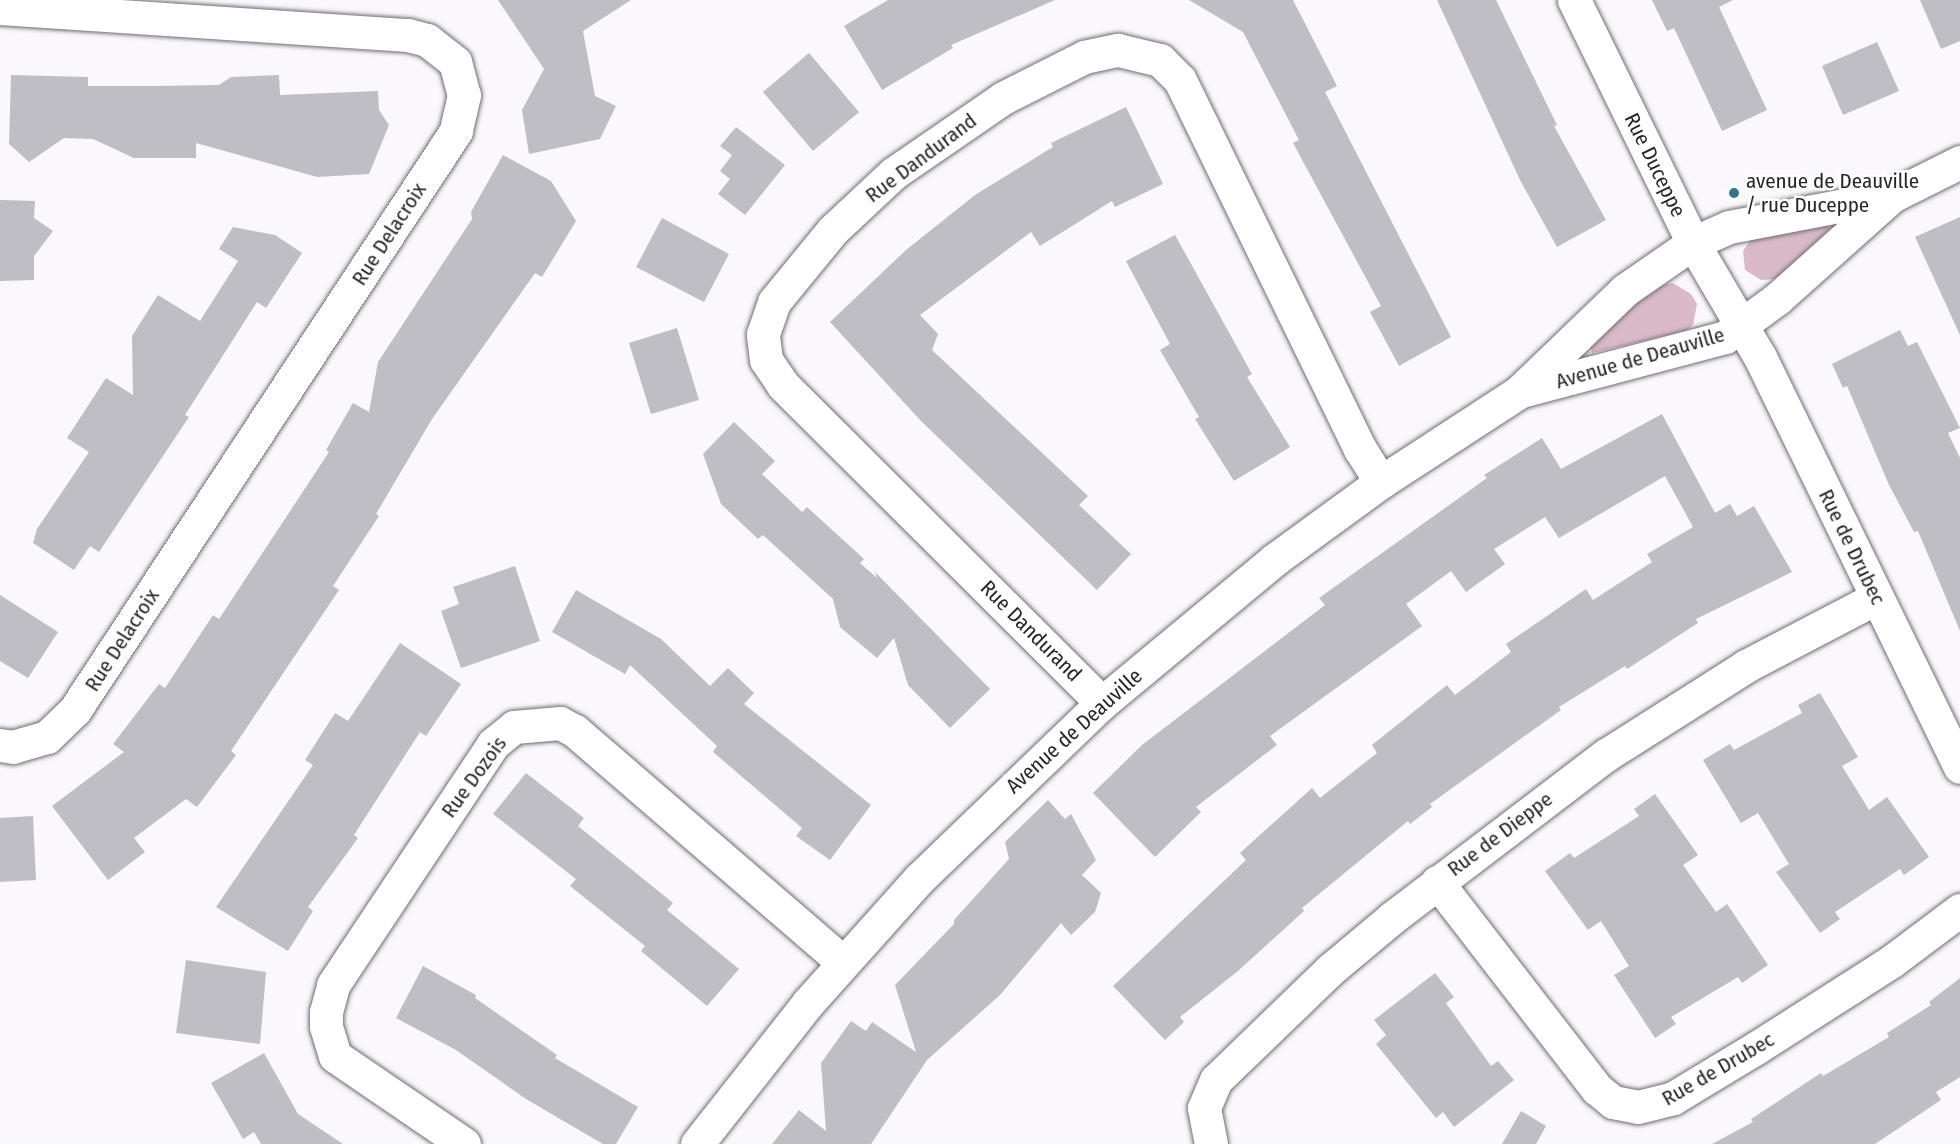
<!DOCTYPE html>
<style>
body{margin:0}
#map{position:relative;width:1960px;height:1144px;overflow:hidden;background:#faf7fd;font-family:"Fira Sans Condensed",sans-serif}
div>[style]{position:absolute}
.green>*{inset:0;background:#dabac9}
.building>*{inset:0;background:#bebec4}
.roads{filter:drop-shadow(0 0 2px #706d72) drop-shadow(0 0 2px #706d72)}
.minor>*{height:33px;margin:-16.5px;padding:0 16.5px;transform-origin:16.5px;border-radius:16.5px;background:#fff}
.dots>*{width:16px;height:16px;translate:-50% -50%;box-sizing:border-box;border:3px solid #fff;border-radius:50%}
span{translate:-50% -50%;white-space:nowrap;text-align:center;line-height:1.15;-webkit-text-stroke:5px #fff;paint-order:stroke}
.street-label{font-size:21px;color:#272628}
.poi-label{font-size:21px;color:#272628}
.left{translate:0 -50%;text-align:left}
</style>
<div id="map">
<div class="green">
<div style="clip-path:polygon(1825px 223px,1830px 229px,1777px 279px,1761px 280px,1745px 270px,1743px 251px,1751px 239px)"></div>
<div style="clip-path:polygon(1673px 283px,1691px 294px,1697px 304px,1693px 325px,1686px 331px,1592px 353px,1589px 343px,1655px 286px)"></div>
</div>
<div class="building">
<div style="clip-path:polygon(498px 0,631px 0,583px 31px,595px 96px,616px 106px,600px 139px,529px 154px,522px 110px,544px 69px)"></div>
<div style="clip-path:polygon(888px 0,1055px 0,951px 45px,953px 48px,882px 90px,844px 26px)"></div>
<div style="clip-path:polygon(1189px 0,1293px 0,1337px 86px,1325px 92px,1451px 337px,1399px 366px,1370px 312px,1381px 306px,1293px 143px,1299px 140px,1243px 32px)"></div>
<div style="clip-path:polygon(1437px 0,1496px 0,1557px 125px,1554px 126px,1606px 220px,1557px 247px,1520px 180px)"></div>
<div style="clip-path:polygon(1652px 0,1733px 0,1719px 7px,1767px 110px,1722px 131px,1674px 28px,1667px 31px)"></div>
<div style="clip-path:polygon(1920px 0,1960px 0,1960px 41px,1941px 49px)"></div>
<div style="clip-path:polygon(1877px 42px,1899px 91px,1843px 115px,1822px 66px)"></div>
<div style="clip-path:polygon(809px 53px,859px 112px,813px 151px,763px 92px)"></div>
<div style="clip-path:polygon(11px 75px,88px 77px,88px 86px,154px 86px,219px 85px,231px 77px,279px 75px,280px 95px,378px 91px,379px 110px,389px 125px,369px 174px,317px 177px,196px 143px,196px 158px,134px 158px,93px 139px,64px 138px,29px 162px,9px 144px)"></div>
<div style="clip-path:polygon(1126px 107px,1163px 184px,1115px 207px,1112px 201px,1040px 246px,1031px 232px,920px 315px,938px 334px,932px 350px,1088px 496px,1079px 505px,1131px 554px,1097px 590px,921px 421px,830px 322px,906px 250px,975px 195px,1053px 147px,1051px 143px)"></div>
<div style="clip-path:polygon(736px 127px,785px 165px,745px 215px,718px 194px,730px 179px,720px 171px,732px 155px,720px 146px)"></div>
<div style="clip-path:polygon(503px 155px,551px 181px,576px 221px,542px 277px,535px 273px,432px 419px,376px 514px,379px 516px,333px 586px,339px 590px,231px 751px,236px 755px,197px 807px,186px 799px,134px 838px,145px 852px,108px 880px,52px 806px,124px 752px,113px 744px,159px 684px,165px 688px,213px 615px,219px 619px,329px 452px,326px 450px,353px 403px,369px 412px,378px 362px,472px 219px,471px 212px)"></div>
<div style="clip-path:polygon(0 200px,35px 201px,34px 218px,53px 231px,34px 256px,34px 280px,0 281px)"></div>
<div style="clip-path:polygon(1960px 217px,1960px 335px,1915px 237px)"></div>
<div style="clip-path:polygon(662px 218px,729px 254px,704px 302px,636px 267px)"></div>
<div style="clip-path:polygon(233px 227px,275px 235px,302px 253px,266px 308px,257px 302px,185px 415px,189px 417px,99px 552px,90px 546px,74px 570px,33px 543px,37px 529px,89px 452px,67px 438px,106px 378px,133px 395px,132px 336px,158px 295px,200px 321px,238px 261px,219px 249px)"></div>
<div style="clip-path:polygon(1175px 235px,1252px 374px,1247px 377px,1290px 447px,1234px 481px,1195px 419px,1199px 417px,1160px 350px,1170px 344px,1126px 261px)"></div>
<div style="clip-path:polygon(677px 328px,699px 400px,651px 414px,629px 343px)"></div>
<div style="clip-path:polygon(1900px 330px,1908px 346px,1917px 342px,1960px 428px,1948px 433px,1960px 458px,1960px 631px,1918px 531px,1914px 532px,1889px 485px,1847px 386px,1843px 388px,1832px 364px)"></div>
<div style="clip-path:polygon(1662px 414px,1715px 513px,1730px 504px,1737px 516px,1754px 506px,1792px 572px,1696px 619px,1698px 623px,1627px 669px,1625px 666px,1559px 707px,1561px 710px,1430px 804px,1432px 807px,1410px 824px,1408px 821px,1302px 908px,1304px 911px,1238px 971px,1180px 1017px,1184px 1022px,1165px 1040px,1113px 986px,1246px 860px,1240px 853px,1312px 788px,1320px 798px,1377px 753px,1372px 745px,1447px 685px,1455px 695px,1511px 652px,1506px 644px,1586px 589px,1593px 600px,1652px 562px,1647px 554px,1693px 527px,1665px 476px,1559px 538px,1545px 517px,1494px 549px,1505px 564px,1466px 592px,1451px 571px,1406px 604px,1422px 626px,1270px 736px,1277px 745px,1196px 807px,1201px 812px,1155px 857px,1093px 793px,1142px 745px,1325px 605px,1319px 598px,1487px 478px,1484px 475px,1542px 438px,1561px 469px)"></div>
<div style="clip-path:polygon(734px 422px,775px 461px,762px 474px,802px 512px,807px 507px,864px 559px,860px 563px,877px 578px,875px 572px,990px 689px,950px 728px,908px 685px,894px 638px,877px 658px,840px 627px,833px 599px,763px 535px,758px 539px,721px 504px,703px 454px)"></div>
<div style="clip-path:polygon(515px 566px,540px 641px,461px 668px,441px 611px,459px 604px,453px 587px)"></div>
<div style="clip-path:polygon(576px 590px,661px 639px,710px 686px,728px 668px,754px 693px,744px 704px,871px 805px,830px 860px,796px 836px,802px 828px,713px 752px,717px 746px,630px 665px,625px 674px,552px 632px)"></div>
<div style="clip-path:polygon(0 595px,58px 632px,28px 678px,0 661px)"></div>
<div style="clip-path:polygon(400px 643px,461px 684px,426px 736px,420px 732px,354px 835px,358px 838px,308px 907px,313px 911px,288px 951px,216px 907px,313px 765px,305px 760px,335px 713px,348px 721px)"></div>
<div style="clip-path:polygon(1820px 693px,1858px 757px,1842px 766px,1869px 810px,1887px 797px,1929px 857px,1904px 875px,1900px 869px,1835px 912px,1840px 919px,1820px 933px,1776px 872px,1789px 864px,1758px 813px,1741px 823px,1703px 760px,1730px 744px,1734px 750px,1802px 713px,1798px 705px)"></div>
<div style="clip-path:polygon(526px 773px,584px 818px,578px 826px,673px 903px,667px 910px,739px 969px,707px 1006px,641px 951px,645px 946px,570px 886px,576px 879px,493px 814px)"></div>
<div style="clip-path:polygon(1655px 794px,1698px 855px,1683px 865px,1716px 912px,1727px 904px,1768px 965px,1742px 983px,1738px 977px,1671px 1017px,1676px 1024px,1655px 1038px,1614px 975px,1629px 966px,1601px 921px,1588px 930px,1545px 871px,1570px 853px,1574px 858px,1639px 816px,1634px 809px)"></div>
<div style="clip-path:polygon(1048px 800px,1065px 819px,1071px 814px,1096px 860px,1082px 875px,1101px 893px,1095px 912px,1071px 935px,1061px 923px,1000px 995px,927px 1060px,871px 1144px,772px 1144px,799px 1110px,826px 1131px,821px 1063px,851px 1021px,866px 1031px,872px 1022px,916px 1052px,895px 985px,954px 924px,954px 920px,1009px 859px,1005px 842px)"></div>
<div style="clip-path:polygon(33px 816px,36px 880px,0 882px,0 818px)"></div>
<div style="clip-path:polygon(186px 960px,266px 972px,260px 1044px,176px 1033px)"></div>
<div style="clip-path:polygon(423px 966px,476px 995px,475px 998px,557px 1055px,555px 1058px,638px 1107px,616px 1144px,603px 1144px,526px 1099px,456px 1050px,396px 1018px)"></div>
<div style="clip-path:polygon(1435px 973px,1454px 997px,1446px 1003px,1491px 1066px,1498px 1061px,1514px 1080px,1454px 1127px,1443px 1112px,1436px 1118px,1376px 1044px,1386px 1035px,1374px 1020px)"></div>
<div style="clip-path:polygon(1960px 978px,1960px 1077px,1936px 1092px,1941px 1100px,1875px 1144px,1712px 1144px,1753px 1122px,1751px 1119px,1821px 1073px,1823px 1076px,1889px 1037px,1887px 1033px,1931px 1005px,1929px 1002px)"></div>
<div style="clip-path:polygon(264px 1053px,298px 1114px,343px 1144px,261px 1144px,254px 1132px,243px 1139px,211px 1083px)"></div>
<div style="clip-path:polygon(1521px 1111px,1546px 1126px,1536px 1144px,1502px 1144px)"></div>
</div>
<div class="roads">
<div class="minor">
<div style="left:1574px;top:0;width:271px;rotate:63.9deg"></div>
<div style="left:1693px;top:243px;width:132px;rotate:59.6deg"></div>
<div style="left:1760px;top:357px;width:456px;rotate:64deg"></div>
<div style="left:0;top:8px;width:409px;rotate:3.8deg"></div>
<div style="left:408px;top:35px;width:20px;rotate:15deg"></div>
<div style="left:427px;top:40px;width:36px;rotate:38deg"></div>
<div style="left:455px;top:62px;width:34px;rotate:75deg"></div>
<div style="left:464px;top:95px;width:37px;rotate:103deg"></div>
<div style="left:456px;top:131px;width:693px;rotate:123.35deg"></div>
<div style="left:75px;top:710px;width:39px;rotate:136deg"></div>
<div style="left:47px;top:737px;width:35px;rotate:164deg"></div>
<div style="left:13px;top:747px;width:13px;rotate:-171deg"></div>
<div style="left:1521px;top:391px;width:211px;rotate:-14.8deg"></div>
<div style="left:1725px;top:337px;width:66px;rotate:-36.3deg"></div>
<div style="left:1778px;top:298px;width:153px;rotate:-41.8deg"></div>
<div style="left:1102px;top:703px;width:450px;rotate:-135.1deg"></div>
<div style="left:783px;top:385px;width:30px;rotate:-124deg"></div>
<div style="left:766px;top:360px;width:26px;rotate:-97deg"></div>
<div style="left:763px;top:334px;width:34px;rotate:-71deg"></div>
<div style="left:774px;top:302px;width:93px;rotate:-50.7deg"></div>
<div style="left:833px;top:230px;width:83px;rotate:-43.1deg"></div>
<div style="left:894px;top:173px;width:132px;rotate:-34.5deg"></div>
<div style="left:1003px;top:98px;width:91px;rotate:-26.8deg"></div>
<div style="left:1084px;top:57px;width:35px;rotate:-12deg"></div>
<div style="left:1118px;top:50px;width:43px;rotate:13.4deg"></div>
<div style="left:1160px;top:60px;width:28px;rotate:45deg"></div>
<div style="left:1180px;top:80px;width:411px;rotate:64deg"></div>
<div style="left:1360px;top:449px;width:39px;rotate:58deg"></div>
<div style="left:1437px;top:882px;width:262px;rotate:52.3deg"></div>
<div style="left:1597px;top:1089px;width:21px;rotate:39deg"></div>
<div style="left:1613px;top:1102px;width:25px;rotate:11deg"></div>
<div style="left:1638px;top:1107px;width:36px;rotate:-14deg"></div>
<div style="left:1673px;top:1098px;width:97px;rotate:-31.1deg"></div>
<div style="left:1756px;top:1048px;width:161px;rotate:-32.6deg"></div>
<div style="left:1892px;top:961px;width:85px;rotate:-36.9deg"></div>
<div style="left:464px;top:1144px;width:156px;rotate:-145.7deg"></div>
<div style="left:335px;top:1056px;width:31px;rotate:-107deg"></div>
<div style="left:326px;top:1026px;width:14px;rotate:-90deg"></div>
<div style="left:326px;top:1012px;width:28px;rotate:-75deg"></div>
<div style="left:333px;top:985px;width:289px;rotate:-56.4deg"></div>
<div style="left:493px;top:744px;width:27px;rotate:-39deg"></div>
<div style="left:514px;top:727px;width:46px;rotate:-5deg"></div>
<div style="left:560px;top:723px;width:17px;rotate:28deg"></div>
<div style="left:575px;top:731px;width:354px;rotate:40.8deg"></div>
<div style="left:697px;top:1144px;width:179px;rotate:-51.8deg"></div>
<div style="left:808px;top:1003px;width:166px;rotate:-48.2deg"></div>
<div style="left:919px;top:879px;width:254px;rotate:-43.9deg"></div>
<div style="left:1102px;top:703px;width:224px;rotate:-39.7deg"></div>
<div style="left:1274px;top:560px;width:132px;rotate:-36.1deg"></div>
<div style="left:1381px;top:482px;width:165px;rotate:-33.1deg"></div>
<div style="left:1519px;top:392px;width:147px;rotate:-43.9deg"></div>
<div style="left:1625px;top:290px;width:83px;rotate:-34.7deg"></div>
<div style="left:1693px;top:243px;width:39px;rotate:-24deg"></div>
<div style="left:1729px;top:227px;width:166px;rotate:-10.8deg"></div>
<div style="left:1892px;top:196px;width:76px;rotate:-26.6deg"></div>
<div style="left:1211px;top:1144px;width:37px;rotate:-101deg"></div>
<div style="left:1204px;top:1108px;width:30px;rotate:-67deg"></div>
<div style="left:1216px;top:1080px;width:160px;rotate:-44deg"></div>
<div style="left:1331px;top:969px;width:80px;rotate:-39.9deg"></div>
<div style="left:1392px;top:918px;width:269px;rotate:-37.3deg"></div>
<div style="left:1606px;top:755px;width:166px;rotate:-32.4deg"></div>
<div style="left:1746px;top:666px;width:147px;rotate:-27.6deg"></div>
</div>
</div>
<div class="dots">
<div style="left:1734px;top:193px;background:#317884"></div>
</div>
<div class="street-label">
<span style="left:921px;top:158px;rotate:-37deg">Rue Dandurand</span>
<span style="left:1655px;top:165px;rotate:64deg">Rue Duceppe</span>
<span style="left:389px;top:234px;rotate:-57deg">Rue Delacroix</span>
<span style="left:1640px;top:358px;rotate:-16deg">Avenue de Deauville</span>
<span style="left:1852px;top:547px;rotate:64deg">Rue de Drubec</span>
<span style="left:1031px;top:631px;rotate:45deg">Rue Dandurand</span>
<span style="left:122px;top:640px;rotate:-57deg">Rue Delacroix</span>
<span style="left:1074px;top:731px;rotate:-42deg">Avenue de Deauville</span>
<span style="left:474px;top:777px;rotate:-54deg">Rue Dozois</span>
<span style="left:1500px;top:834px;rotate:-37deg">Rue de Dieppe</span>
<span style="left:1718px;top:1069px;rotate:-30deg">Rue de Drubec</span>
</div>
<div class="poi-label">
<span class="left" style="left:1746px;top:193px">avenue de Deauville<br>/ rue Duceppe</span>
</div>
</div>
